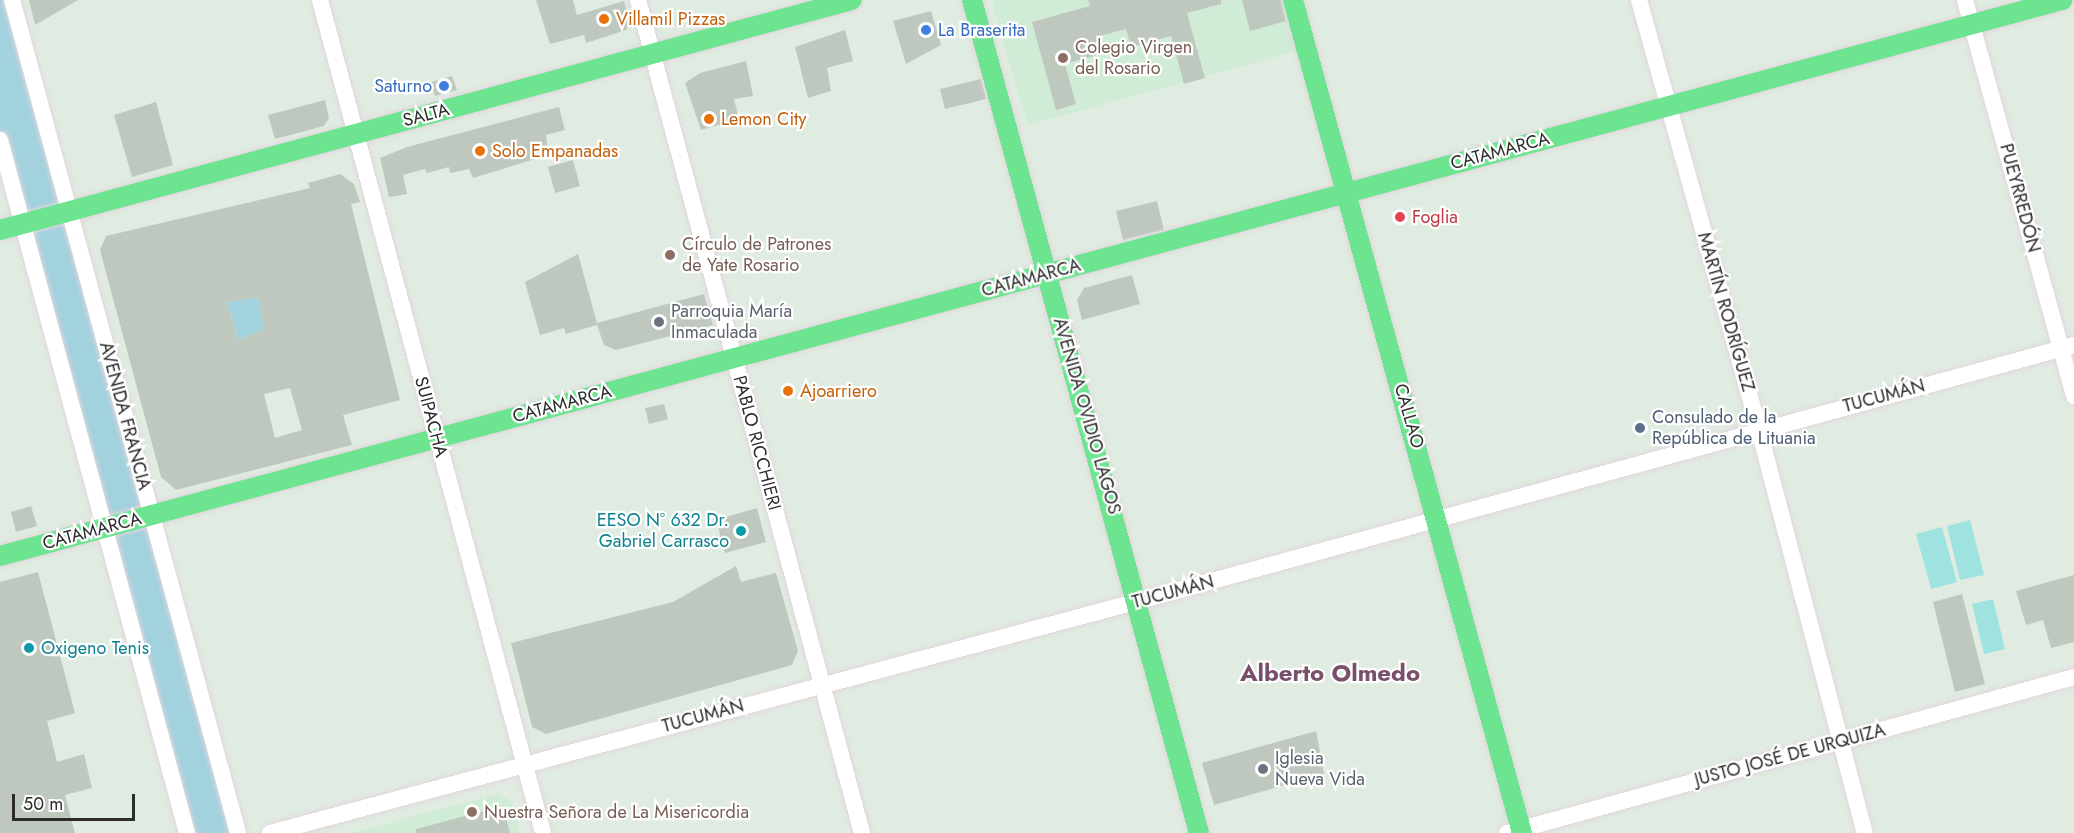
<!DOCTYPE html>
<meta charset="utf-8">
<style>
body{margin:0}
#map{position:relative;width:2074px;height:833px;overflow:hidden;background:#e0ece1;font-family:Jost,sans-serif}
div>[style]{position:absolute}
.education>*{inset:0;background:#d1ecd6}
.green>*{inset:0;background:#a1d2dd}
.pitch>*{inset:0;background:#9ee3e0}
.building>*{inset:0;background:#bfc8bf}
.roads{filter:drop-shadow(0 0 2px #e3d5de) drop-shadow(0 0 2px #e3d5de)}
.minor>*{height:16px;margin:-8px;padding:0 8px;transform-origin:8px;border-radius:8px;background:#fff}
.major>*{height:20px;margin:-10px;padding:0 10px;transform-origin:10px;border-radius:10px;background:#6de48f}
.dots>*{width:16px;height:16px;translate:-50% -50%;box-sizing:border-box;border:3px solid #fff;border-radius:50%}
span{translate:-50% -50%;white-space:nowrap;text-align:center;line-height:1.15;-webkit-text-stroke:4.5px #fff;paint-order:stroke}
.food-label{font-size:18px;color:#c56008}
.left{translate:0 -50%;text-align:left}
.shop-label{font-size:18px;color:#366cbe}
.right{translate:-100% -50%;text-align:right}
.education-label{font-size:18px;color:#785e54}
.street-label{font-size:18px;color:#2c2c2c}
.health-label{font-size:18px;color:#be3a42}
.worship-label{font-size:18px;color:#5b616d}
.service-label{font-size:18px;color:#4e5e75}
.culture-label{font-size:18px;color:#0d838f}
.district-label{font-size:24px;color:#79506b;font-weight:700}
.scale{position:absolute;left:12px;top:794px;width:123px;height:27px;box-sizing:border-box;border:3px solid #2c2c2c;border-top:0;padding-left:8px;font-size:18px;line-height:21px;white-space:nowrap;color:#2c2c2c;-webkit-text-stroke:4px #fff;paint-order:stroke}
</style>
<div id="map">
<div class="education">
<div style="clip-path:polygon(996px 0,1283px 0,1297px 51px,1028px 125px,992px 5px)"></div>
<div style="clip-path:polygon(497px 794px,512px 801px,520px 833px,351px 833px)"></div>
</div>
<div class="green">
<div style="clip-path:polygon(0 0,12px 0,238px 833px,187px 833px,0 140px)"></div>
<div style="clip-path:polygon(258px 297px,265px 329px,238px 340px,227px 302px)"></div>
</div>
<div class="pitch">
<div style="clip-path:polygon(1970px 520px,1984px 575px,1960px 580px,1947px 526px)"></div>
<div style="clip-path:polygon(1942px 527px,1957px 582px,1931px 589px,1916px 534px)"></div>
<div style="clip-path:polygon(1993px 599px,2005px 649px,1984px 654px,1972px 604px)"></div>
</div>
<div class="building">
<div style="clip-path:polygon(29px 0,78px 0,35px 25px)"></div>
<div style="clip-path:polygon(536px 0,573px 0,577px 15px,624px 1px,630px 23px,626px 30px,586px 43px,584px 35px,550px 44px)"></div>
<div style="clip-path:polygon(1088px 0,1221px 0,1221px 4px,1187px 13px,1205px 78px,1184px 84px,1171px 36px,1131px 47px,1126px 29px,1099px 36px,1104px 53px,1065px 64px,1076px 104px,1056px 110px,1032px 22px,1090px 6px)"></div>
<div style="clip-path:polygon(1242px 0,1281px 0,1286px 21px,1250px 31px)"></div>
<div style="clip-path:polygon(931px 11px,941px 45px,906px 64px,893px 21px)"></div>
<div style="clip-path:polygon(845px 30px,853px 61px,827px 68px,831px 91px,808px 98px,795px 47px)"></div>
<div style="clip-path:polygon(746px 61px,753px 96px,734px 99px,739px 119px,701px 130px,685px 83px,700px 73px)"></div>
<div style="clip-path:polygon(452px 76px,457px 90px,435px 96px,431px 82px)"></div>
<div style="clip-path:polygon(981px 79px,986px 99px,945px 109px,940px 89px)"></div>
<div style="clip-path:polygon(325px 100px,329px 118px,324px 126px,275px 139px,268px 115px)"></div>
<div style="clip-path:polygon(156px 102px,173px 165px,132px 177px,114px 115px)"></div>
<div style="clip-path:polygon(559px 107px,565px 130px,546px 135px,548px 155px,473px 178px,469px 169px,450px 173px,449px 167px,427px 173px,425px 169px,403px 175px,407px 194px,389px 197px,380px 158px,407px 147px)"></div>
<div style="clip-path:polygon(573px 160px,580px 186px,555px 193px,548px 167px)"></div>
<div style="clip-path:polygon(evenodd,340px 174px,354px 184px,360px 202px,351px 204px,400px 400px,343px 415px,352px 445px,176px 490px,161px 477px,100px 250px,106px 236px,310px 188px,308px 183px,340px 174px,258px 297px,264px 329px,238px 340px,227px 302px,258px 297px,340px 174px,290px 388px,302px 430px,275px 438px,264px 394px,290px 388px)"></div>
<div style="clip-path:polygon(1157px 201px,1164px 230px,1123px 240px,1116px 211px)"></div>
<div style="clip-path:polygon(578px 254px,597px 323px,704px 294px,713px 325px,616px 350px,604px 345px,597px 325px,566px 334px,564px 328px,540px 335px,525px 282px)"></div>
<div style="clip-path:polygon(1132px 275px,1140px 304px,1082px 320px,1077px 300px,1084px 288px)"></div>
<div style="clip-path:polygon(664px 404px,668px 419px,649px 424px,645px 408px)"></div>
<div style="clip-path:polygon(31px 506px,37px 526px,16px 532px,11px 512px)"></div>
<div style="clip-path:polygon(757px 508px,766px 542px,725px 553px,716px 520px)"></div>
<div style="clip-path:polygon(736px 566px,741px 582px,776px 573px,798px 651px,792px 665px,546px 734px,532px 727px,511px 643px,673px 602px)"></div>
<div style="clip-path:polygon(38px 572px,75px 713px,47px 721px,57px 762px,84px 754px,92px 788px,65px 795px,75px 833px,0 833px,0 582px)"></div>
<div style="clip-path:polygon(2074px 575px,2074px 642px,2051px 648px,2043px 620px,2026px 625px,2016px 591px)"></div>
<div style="clip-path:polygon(1962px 594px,1985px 684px,1955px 692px,1933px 602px)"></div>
<div style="clip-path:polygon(1316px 731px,1324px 774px,1214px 805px,1202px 763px)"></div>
<div style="clip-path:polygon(503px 806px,510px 833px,416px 833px,416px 829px)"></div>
</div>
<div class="roads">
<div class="minor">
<div style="left:12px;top:0;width:863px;rotate:74.82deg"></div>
<div style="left:320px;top:0;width:862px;rotate:75.01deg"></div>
<div style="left:638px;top:0;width:863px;rotate:74.95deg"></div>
<div style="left:1639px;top:0;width:446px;rotate:74.4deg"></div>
<div style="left:1759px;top:430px;width:417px;rotate:75.3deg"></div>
<div style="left:1965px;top:0;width:411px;rotate:74.6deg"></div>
<div style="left:0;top:140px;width:718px;rotate:74.9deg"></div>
<div style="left:270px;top:833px;width:899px;rotate:-14.95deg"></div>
<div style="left:1139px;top:601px;width:969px;rotate:-15.31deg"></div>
<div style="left:1507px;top:833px;width:588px;rotate:-15.38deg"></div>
</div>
<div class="major">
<div style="left:972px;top:0;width:863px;rotate:74.76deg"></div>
<div style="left:1293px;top:0;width:864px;rotate:74.63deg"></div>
<div style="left:0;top:230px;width:882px;rotate:-15.11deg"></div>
<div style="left:0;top:556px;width:2136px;rotate:-15.09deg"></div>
</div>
</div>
<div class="dots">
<div style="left:604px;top:19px;background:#e8710a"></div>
<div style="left:926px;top:30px;background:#3f7fe0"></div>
<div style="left:1063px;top:58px;background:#8d6e63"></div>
<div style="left:444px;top:86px;background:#3f7fe0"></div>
<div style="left:709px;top:119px;background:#e8710a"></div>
<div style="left:480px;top:151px;background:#e8710a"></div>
<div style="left:1400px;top:217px;background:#e0444e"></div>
<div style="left:670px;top:255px;background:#8d6e63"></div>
<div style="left:659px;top:322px;background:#6b7280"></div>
<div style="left:788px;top:391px;background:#e8710a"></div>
<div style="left:1640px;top:428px;background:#5c6f8a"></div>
<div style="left:741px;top:531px;background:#0f9aa8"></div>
<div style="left:29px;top:648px;background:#0f9aa8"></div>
<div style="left:1263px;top:769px;background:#6b7280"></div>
<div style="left:472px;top:812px;background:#8d6e63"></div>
</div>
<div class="food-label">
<span class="left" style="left:616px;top:19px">Villamil Pizzas</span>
<span class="left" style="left:721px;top:119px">Lemon City</span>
<span class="left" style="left:492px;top:151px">Solo Empanadas</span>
<span class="left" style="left:800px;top:391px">Ajoarriero</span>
</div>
<div class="shop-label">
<span class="left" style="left:938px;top:30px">La Braserita</span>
<span class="right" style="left:432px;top:86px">Saturno</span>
</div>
<div class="education-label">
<span class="left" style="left:1075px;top:58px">Colegio Virgen<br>del Rosario</span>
<span class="left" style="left:682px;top:255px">Círculo de Patrones<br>de Yate Rosario</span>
<span class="left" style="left:484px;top:812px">Nuestra Señora de La Misericordia</span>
</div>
<div class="street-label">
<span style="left:426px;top:115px;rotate:-15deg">SALTA</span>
<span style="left:1500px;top:151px;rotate:-15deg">CATAMARCA</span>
<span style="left:2020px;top:198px;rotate:75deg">PUEYRREDÓN</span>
<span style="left:1031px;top:278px;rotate:-15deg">CATAMARCA</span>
<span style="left:1726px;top:312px;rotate:74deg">MARTÍN RODRÍGUEZ</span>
<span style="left:1884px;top:396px;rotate:-15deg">TUCUMÁN</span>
<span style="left:562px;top:404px;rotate:-15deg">CATAMARCA</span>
<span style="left:125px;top:416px;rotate:75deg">AVENIDA FRANCIA</span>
<span style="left:1087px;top:416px;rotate:74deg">AVENIDA OVIDIO LAGOS</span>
<span style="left:1409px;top:416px;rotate:74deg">CALLAO</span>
<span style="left:431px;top:417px;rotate:75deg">SUIPACHA</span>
<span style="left:757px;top:443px;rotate:75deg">PABLO RICCHIERI</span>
<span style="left:92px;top:531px;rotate:-15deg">CATAMARCA</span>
<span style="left:1173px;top:592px;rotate:-15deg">TUCUMÁN</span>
<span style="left:703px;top:716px;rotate:-15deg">TUCUMÁN</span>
<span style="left:1790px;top:755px;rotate:-15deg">JUSTO JOSÉ DE URQUIZA</span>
</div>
<div class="health-label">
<span class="left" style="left:1412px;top:217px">Foglia</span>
</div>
<div class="worship-label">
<span class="left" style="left:671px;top:322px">Parroquia María<br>Inmaculada</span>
<span class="left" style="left:1275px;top:769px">Iglesia<br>Nueva Vida</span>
</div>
<div class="service-label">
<span class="left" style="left:1652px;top:428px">Consulado de la<br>República de Lituania</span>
</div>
<div class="culture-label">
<span class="right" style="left:729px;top:531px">EESO Nº 632 Dr.<br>Gabriel Carrasco</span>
<span class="left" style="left:41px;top:648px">Oxigeno Tenis</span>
</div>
<div class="district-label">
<span style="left:1330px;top:673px">Alberto Olmedo</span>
</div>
<div class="scale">50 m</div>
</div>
